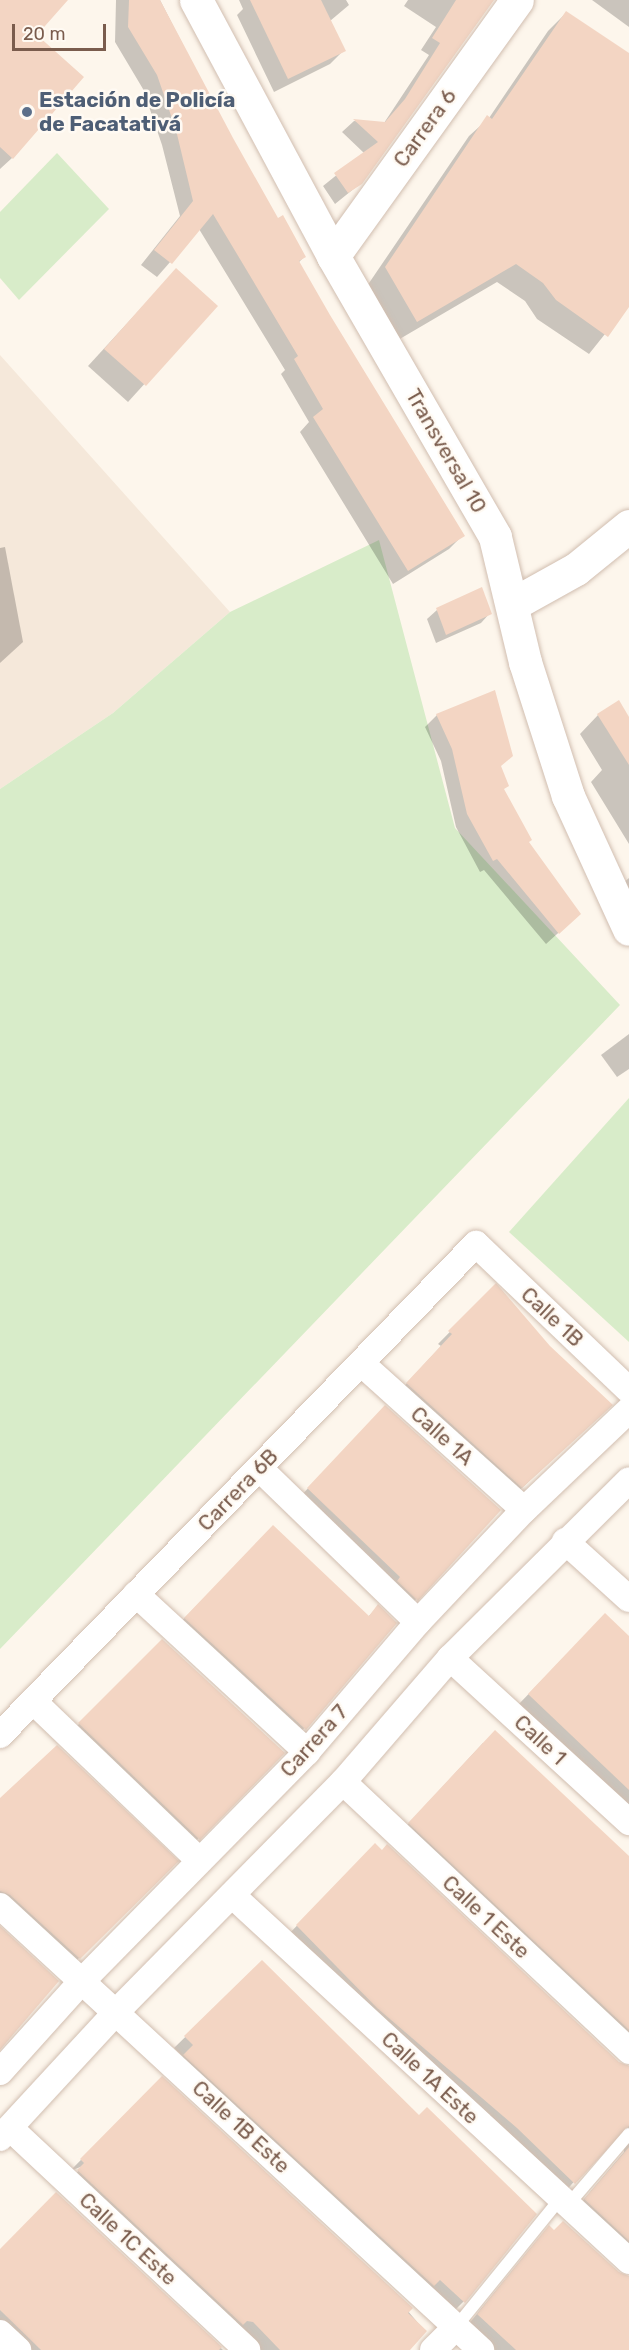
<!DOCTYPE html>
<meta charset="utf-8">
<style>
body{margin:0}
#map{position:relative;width:629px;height:2350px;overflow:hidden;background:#fdf6ec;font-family:Rubik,sans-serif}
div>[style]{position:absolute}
.residential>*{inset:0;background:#f5e8da}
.green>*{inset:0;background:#d8ecc9}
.shadow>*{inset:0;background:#0003}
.building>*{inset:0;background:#f3d5c3}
.roads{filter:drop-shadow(0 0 2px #d1beb0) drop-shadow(0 0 2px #d1beb0)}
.lane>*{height:12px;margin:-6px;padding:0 6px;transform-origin:6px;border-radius:6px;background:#fff}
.street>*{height:26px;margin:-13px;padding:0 13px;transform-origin:13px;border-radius:13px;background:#fff}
.secondary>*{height:33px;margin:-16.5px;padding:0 16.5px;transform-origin:16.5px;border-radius:16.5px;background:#fff}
.dots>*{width:16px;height:16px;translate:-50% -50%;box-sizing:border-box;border:3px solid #fffaf3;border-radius:50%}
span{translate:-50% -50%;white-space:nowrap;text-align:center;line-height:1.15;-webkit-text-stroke:5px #fffaf3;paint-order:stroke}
.service-label{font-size:21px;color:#4e5e75;font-weight:700}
.left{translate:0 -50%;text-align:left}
.street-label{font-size:21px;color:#7a5c4d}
.scale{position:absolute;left:12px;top:24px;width:94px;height:27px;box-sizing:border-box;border:3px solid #7a5c4d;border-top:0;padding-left:8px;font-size:18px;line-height:21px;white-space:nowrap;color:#7a5c4d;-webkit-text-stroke:4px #fffaf3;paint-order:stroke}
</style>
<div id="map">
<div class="residential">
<div style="clip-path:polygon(0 355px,230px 612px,113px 713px,0 789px)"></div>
</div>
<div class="green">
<div style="clip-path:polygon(57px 153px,109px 209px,19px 300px,0 278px,0 212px)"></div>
<div style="clip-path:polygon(379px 540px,455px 828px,620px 1005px,0 1649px,0 789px,113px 713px,230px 612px)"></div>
<div style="clip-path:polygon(629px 1098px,629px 1342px,509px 1232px)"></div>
</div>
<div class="shadow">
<div style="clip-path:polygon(0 0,66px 0,35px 35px,12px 158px,0 169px)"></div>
<div style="clip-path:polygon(116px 0,160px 0,231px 139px,278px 220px,304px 257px,298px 263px,370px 389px,463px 535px,449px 549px,393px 584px,300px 432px,309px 422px,281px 374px,285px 370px,199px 229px,157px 277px,141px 265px,180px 216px,162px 145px,143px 89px,115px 42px)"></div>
<div style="clip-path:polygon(239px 0,346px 0,349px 5px,330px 21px,344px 50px,330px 64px,274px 92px,237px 15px,243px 9px)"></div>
<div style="clip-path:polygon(408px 0,492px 0,361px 183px,335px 204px,323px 186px,364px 153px,342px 132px,354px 121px,384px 123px,429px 55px,421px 50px,436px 27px,404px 6px)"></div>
<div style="clip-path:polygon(592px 0,629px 0,629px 27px)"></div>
<div style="clip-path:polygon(566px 13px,629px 55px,629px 304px,589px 354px,537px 319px,525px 301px,497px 282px,398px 340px,367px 286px,469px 136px,489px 118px,548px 31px)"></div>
<div style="clip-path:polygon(176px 270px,215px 306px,128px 402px,88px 366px)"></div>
<div style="clip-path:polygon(5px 547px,23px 642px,0 663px,0 548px)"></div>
<div style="clip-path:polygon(437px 610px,490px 613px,481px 623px,436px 643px,427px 619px)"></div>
<div style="clip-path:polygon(437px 715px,503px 790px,567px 925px,546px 944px,484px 870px,480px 872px,456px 827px,441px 761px,425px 727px)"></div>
<div style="clip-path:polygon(598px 715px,629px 720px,629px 844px,591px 782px,602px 770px,580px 734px)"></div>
<div style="clip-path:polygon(629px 878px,629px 900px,622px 884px)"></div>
<div style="clip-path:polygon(629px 1034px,629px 1069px,617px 1077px,601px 1055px)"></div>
<div style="clip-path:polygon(495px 1286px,599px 1416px,510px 1499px,396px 1395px,441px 1346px,438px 1344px)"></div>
<div style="clip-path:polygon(374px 1418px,499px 1510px,406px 1610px,297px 1500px)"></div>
<div style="clip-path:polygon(273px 1527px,368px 1617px,378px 1606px,395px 1623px,293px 1741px,173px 1630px)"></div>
<div style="clip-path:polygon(593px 1627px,629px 1638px,629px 1814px,517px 1706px)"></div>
<div style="clip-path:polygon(162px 1641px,283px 1753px,188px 1849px,68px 1735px)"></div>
<div style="clip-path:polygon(483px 1743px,629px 1859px,629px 2054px,398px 1835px)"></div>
<div style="clip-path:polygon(0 1798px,176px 1861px,67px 1970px,0 1908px)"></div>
<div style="clip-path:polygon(364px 1856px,618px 2063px,629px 2066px,629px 2264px,574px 2211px,624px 2152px,623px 2138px,612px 2139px,563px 2194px,286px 1937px)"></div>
<div style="clip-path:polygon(262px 1962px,464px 2301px,453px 2312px,174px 2067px,183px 2057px,174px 2048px)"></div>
<div style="clip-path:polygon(162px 2078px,383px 2282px,425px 2331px,408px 2350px,245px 2350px,67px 2183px,83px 2166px,70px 2171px)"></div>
<div style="clip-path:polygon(56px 2194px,223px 2350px,14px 2350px,0 2337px,0 2250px)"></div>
<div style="clip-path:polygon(538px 2239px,629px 2296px,629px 2350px,492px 2350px,467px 2326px)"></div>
</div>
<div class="building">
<div style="clip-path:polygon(0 0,68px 0,37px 35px,84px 77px,13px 159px,0 147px)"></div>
<div style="clip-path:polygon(129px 0,160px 0,233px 138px,278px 218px,283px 215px,306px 257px,299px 261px,330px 315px,465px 536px,408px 571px,313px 417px,323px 409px,294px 359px,298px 356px,213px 214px,172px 264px,154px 250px,193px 201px,176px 130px,157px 75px,128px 27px)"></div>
<div style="clip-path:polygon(250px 0,321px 0,346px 51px,288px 79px)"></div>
<div style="clip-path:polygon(456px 0,494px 0,362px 184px,348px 193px,334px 173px,378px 142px,353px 119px,385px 122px,405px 99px,440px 43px,432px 38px)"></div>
<div style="clip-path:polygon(566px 11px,629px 53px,629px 307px,608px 337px,556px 300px,543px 283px,516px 264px,417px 322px,385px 267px,487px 115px,492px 119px)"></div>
<div style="clip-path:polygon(176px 268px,218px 306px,146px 386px,104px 349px)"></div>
<div style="clip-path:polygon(482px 587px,492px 614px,446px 635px,436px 608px)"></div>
<div style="clip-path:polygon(495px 690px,513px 756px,501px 766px,509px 786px,504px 789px,532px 840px,529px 842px,581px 914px,559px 934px,497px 859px,493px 861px,467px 814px,452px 749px,436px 714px)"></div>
<div style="clip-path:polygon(619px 700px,629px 717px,629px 765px,597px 714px)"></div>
<div style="clip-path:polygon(496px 1283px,550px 1346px,613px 1405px,522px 1488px,406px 1383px,452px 1334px,448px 1331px)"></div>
<div style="clip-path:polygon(385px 1405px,501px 1510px,418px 1601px,397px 1581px,400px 1577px,307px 1488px)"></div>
<div style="clip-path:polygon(273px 1525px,369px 1616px,378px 1604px,397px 1623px,306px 1730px,184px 1618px)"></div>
<div style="clip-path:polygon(605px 1613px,629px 1636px,629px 1790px,528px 1694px)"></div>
<div style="clip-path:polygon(162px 1639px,285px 1753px,200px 1840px,78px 1723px)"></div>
<div style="clip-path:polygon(495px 1730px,629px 1856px,629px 2030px,408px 1823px)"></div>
<div style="clip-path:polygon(57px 1745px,179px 1861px,80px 1959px,10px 1895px,0 1891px,0 1798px)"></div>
<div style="clip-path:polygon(375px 1843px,382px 1850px,387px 1844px,619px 2062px,629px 2066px,629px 2126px,575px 2184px,517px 2128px,377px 2008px,296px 1925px)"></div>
<div style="clip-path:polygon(0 1926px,59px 1981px,0 2050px)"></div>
<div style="clip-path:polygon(262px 1960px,419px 2115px,427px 2107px,537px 2214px,465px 2303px,440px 2280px,434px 2286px,183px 2055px,193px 2045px,184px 2036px)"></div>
<div style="clip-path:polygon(162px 2076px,413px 2308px,408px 2313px,427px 2331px,410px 2350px,280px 2350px,253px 2322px,247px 2321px,243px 2325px,77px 2170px,84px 2163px,80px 2159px)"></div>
<div style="clip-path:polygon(629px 2147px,629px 2241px,584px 2199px)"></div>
<div style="clip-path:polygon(56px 2192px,222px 2347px,219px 2350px,41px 2350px,0 2310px,0 2249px)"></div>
<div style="clip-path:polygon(563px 2221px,619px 2272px,629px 2276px,629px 2350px,516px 2350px,477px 2314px,549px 2225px,554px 2230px)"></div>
</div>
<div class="roads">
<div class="lane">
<div style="left:567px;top:2206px;width:95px;rotate:-49.3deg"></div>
<div style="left:456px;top:2327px;width:165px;rotate:-50.9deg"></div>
</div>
<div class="street">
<div style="left:361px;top:1363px;width:219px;rotate:42deg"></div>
<div style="left:259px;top:1468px;width:221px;rotate:44.1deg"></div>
<div style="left:565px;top:1541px;width:86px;rotate:42.2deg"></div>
<div style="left:136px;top:1594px;width:233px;rotate:42.7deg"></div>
<div style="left:450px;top:1658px;width:243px;rotate:42.5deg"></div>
<div style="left:33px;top:1701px;width:230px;rotate:43.8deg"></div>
<div style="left:0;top:1735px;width:684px;rotate:-45.89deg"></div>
<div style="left:476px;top:1244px;width:211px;rotate:43.7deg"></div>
<div style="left:343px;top:1782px;width:393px;rotate:43.2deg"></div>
<div style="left:232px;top:1895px;width:540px;rotate:42.67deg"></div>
<div style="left:0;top:1906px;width:655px;rotate:42.71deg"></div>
<div style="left:0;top:2072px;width:121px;rotate:-48deg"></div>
<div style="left:81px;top:1982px;width:322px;rotate:-45.5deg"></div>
<div style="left:307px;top:1752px;width:171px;rotate:-49.5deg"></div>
<div style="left:418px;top:1622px;width:154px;rotate:-46.6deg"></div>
<div style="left:524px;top:1510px;width:145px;rotate:-43.6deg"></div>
<div style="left:10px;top:2128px;width:325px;rotate:43.1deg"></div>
<div style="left:0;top:2138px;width:173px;rotate:-47.3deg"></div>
<div style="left:117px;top:2011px;width:322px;rotate:-45.4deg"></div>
<div style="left:343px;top:1782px;width:164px;rotate:-49.2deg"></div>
<div style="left:450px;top:1658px;width:252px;rotate:-44.8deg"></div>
<div style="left:0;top:2333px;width:25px;rotate:43deg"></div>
<div style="left:433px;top:2350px;width:33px;rotate:-45deg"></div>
</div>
<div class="secondary">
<div style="left:196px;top:0;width:290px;rotate:61.8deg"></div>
<div style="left:333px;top:256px;width:324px;rotate:60deg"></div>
<div style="left:495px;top:537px;width:129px;rotate:76.5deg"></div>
<div style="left:525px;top:662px;width:141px;rotate:72.2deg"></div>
<div style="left:568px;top:796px;width:146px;rotate:65.4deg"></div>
<div style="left:333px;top:256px;width:315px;rotate:-54.3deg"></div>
<div style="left:513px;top:604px;width:72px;rotate:-29.1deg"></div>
<div style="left:576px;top:569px;width:68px;rotate:-39.1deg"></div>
</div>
</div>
<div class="dots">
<div style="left:27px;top:112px;background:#5c6f8a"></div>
</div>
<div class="service-label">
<span class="left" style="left:39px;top:112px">Estación de Policía<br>de Facatativá</span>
</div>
<div class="street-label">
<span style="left:425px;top:128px;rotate:-54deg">Carrera 6</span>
<span style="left:446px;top:451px;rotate:60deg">Transversal 10</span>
<span style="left:552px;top:1317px;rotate:43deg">Calle 1B</span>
<span style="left:442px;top:1436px;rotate:42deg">Calle 1A</span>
<span style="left:238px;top:1490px;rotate:-46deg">Carrera 6B</span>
<span style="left:540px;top:1740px;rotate:43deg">Calle 1</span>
<span style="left:314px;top:1741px;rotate:-48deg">Carrera 7</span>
<span style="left:486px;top:1917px;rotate:43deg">Calle 1 Este</span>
<span style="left:430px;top:2078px;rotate:43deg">Calle 1A Este</span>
<span style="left:241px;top:2127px;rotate:43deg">Calle 1B Este</span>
<span style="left:128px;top:2239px;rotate:43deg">Calle 1C Este</span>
</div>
<div class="scale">20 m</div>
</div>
